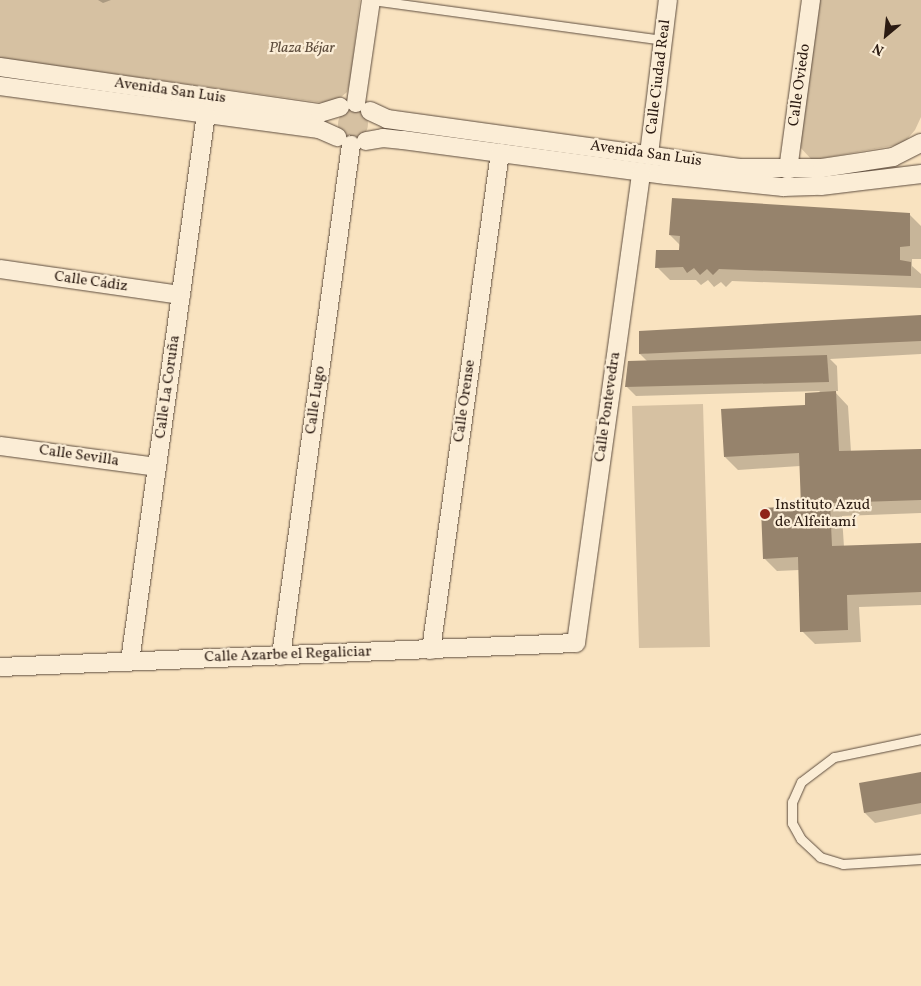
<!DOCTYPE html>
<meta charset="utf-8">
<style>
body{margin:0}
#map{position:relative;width:921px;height:986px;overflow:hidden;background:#f9e3c0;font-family:Vollkorn,serif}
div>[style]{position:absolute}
.green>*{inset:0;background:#d6c1a2}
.round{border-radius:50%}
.shadow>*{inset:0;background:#0003}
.building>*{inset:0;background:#96836c}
.roads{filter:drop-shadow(0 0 1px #5e4d3e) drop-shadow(0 0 1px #5e4d3e)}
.service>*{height:9px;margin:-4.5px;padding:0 4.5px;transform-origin:4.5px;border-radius:4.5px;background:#fbedd6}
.minor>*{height:18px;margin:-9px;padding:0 9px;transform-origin:9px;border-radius:9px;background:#fbedd6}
.dots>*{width:14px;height:14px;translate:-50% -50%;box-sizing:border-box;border:2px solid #fbedd6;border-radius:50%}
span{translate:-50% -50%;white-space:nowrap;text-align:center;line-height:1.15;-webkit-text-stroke:4.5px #fbedd6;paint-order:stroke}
.park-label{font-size:15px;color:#5e4d3d;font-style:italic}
.street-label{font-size:15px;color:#2b1b12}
.poi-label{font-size:15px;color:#2b1b12}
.left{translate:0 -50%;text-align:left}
.north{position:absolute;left:861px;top:10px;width:50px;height:50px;-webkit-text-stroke:4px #fbedd6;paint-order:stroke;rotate:208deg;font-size:14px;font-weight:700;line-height:20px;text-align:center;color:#2b1b12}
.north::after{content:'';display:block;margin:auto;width:18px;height:22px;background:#2b1b12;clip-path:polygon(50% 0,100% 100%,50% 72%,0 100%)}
</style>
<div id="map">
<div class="green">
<div style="clip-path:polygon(0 0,360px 0,350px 82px,347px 92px,340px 98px,325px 103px,0 58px)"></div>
<div style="clip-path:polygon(820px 0,921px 0,921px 117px,915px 130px,903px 144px,812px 160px,799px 146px)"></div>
<div class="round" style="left:338px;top:109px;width:30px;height:30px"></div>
<div style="clip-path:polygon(703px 404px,710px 647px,639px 648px,632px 406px)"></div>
</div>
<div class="shadow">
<div style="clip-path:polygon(98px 0,111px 0,103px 3px)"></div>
<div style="clip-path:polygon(910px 215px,921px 226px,921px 259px,912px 259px,912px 266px,921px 274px,921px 288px,732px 281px,726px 287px,721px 282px,714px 287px,708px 280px,701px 285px,696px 280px,670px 280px,657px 267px,680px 251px,681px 246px,670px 235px)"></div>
<div style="clip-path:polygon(921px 316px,921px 354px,830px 359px,837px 366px,838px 391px,834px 391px,848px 406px,851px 452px,921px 450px,921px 513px,842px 516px,844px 547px,921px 544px,921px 605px,859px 607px,861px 642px,815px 644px,802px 631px,799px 570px,777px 571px,764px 558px,802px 508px,800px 466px,738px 470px,725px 457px,807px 406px,820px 391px,636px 396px,626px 386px,648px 362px,640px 354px)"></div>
<div style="clip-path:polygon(921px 773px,921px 814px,875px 823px,865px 813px,860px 784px)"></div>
</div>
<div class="building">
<div style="clip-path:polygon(672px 198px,910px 213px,910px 246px,900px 247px,900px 260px,911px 262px,911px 276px,719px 269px,713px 275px,707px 269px,700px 275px,694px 268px,687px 273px,683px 267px,655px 268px,656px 250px,679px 250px,680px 236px,669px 235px)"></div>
<div style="clip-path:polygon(921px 315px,921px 341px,639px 354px,639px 331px)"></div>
<div style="clip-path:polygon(827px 355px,829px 382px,625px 387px,628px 361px)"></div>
<div style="clip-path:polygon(836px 391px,839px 451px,921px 449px,921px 500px,830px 503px,832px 546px,921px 543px,921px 592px,847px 595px,848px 630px,800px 632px,798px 557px,763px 559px,761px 508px,801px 506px,799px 453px,724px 457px,721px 409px,805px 405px,805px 393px)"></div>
<div style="clip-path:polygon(921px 772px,921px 803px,864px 813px,859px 783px)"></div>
</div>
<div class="roads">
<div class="service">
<div style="left:371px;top:0;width:295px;rotate:7.8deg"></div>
<div style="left:921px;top:739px;width:89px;rotate:168.3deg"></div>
<div style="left:834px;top:757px;width:41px;rotate:142.9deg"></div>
<div style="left:801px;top:782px;width:22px;rotate:114deg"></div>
<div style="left:792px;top:802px;width:21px;rotate:90deg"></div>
<div style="left:792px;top:823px;width:18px;rotate:61deg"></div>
<div style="left:801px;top:839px;width:26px;rotate:43deg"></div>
<div style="left:820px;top:857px;width:24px;rotate:17deg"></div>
<div style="left:843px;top:864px;width:78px;rotate:-3.7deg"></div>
</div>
<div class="minor">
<div style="left:0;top:67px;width:323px;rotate:8.2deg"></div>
<div style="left:320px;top:113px;width:21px;rotate:-17deg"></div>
<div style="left:0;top:86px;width:322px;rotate:7.7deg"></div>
<div style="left:319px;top:129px;width:20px;rotate:24deg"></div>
<div style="left:356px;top:103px;width:104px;rotate:-81.7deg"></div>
<div style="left:370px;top:111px;width:19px;rotate:25deg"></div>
<div style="left:387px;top:119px;width:356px;rotate:7.9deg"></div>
<div style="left:740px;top:168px;width:82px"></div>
<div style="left:822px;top:168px;width:72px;rotate:-8.8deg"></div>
<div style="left:893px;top:157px;width:31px;rotate:-27deg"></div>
<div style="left:366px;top:141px;width:17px;rotate:-10deg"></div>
<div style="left:383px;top:138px;width:20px;rotate:6deg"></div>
<div style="left:403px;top:140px;width:265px;rotate:7.6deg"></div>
<div style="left:666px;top:175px;width:118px;rotate:5.9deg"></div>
<div style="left:783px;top:187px;width:38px;rotate:-2deg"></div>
<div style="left:821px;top:186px;width:101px;rotate:-6.8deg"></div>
<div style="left:649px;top:154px;width:155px;rotate:-83deg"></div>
<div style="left:788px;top:170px;width:172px;rotate:-82.3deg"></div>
<div style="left:0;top:269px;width:183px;rotate:8.2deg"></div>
<div style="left:0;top:446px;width:158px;rotate:7.6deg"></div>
<div style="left:431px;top:650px;width:502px;rotate:-82.1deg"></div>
<div style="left:281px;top:656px;width:516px;rotate:-82.2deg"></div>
<div style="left:130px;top:661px;width:552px;rotate:-82.09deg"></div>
<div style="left:0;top:667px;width:576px;rotate:-2.39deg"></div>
<div style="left:576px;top:643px;width:475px;rotate:-82.1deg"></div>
</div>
</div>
<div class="dots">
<div style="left:765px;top:514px;background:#8f2418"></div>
</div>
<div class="park-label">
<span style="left:302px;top:49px">Plaza Béjar</span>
</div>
<div class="street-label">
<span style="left:659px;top:77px;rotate:-83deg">Calle Ciudad Real</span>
<span style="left:800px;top:85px;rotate:-82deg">Calle Oviedo</span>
<span style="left:170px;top:91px;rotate:8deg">Avenida San Luis</span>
<span style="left:646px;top:154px;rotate:8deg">Avenida San Luis</span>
<span style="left:91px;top:282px;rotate:8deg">Calle Cádiz</span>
<span style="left:168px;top:387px;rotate:-82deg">Calle La Coruña</span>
<span style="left:316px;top:400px;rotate:-82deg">Calle Lugo</span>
<span style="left:465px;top:401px;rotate:-82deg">Calle Orense</span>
<span style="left:608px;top:407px;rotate:-82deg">Calle Pontevedra</span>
<span style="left:79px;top:456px;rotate:8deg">Calle Sevilla</span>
<span style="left:288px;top:655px;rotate:-2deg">Calle Azarbe el Regaliciar</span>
</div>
<div class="poi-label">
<span class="left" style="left:775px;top:514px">Instituto Azud<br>de Alfeitamí</span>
</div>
<div class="north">N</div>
</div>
